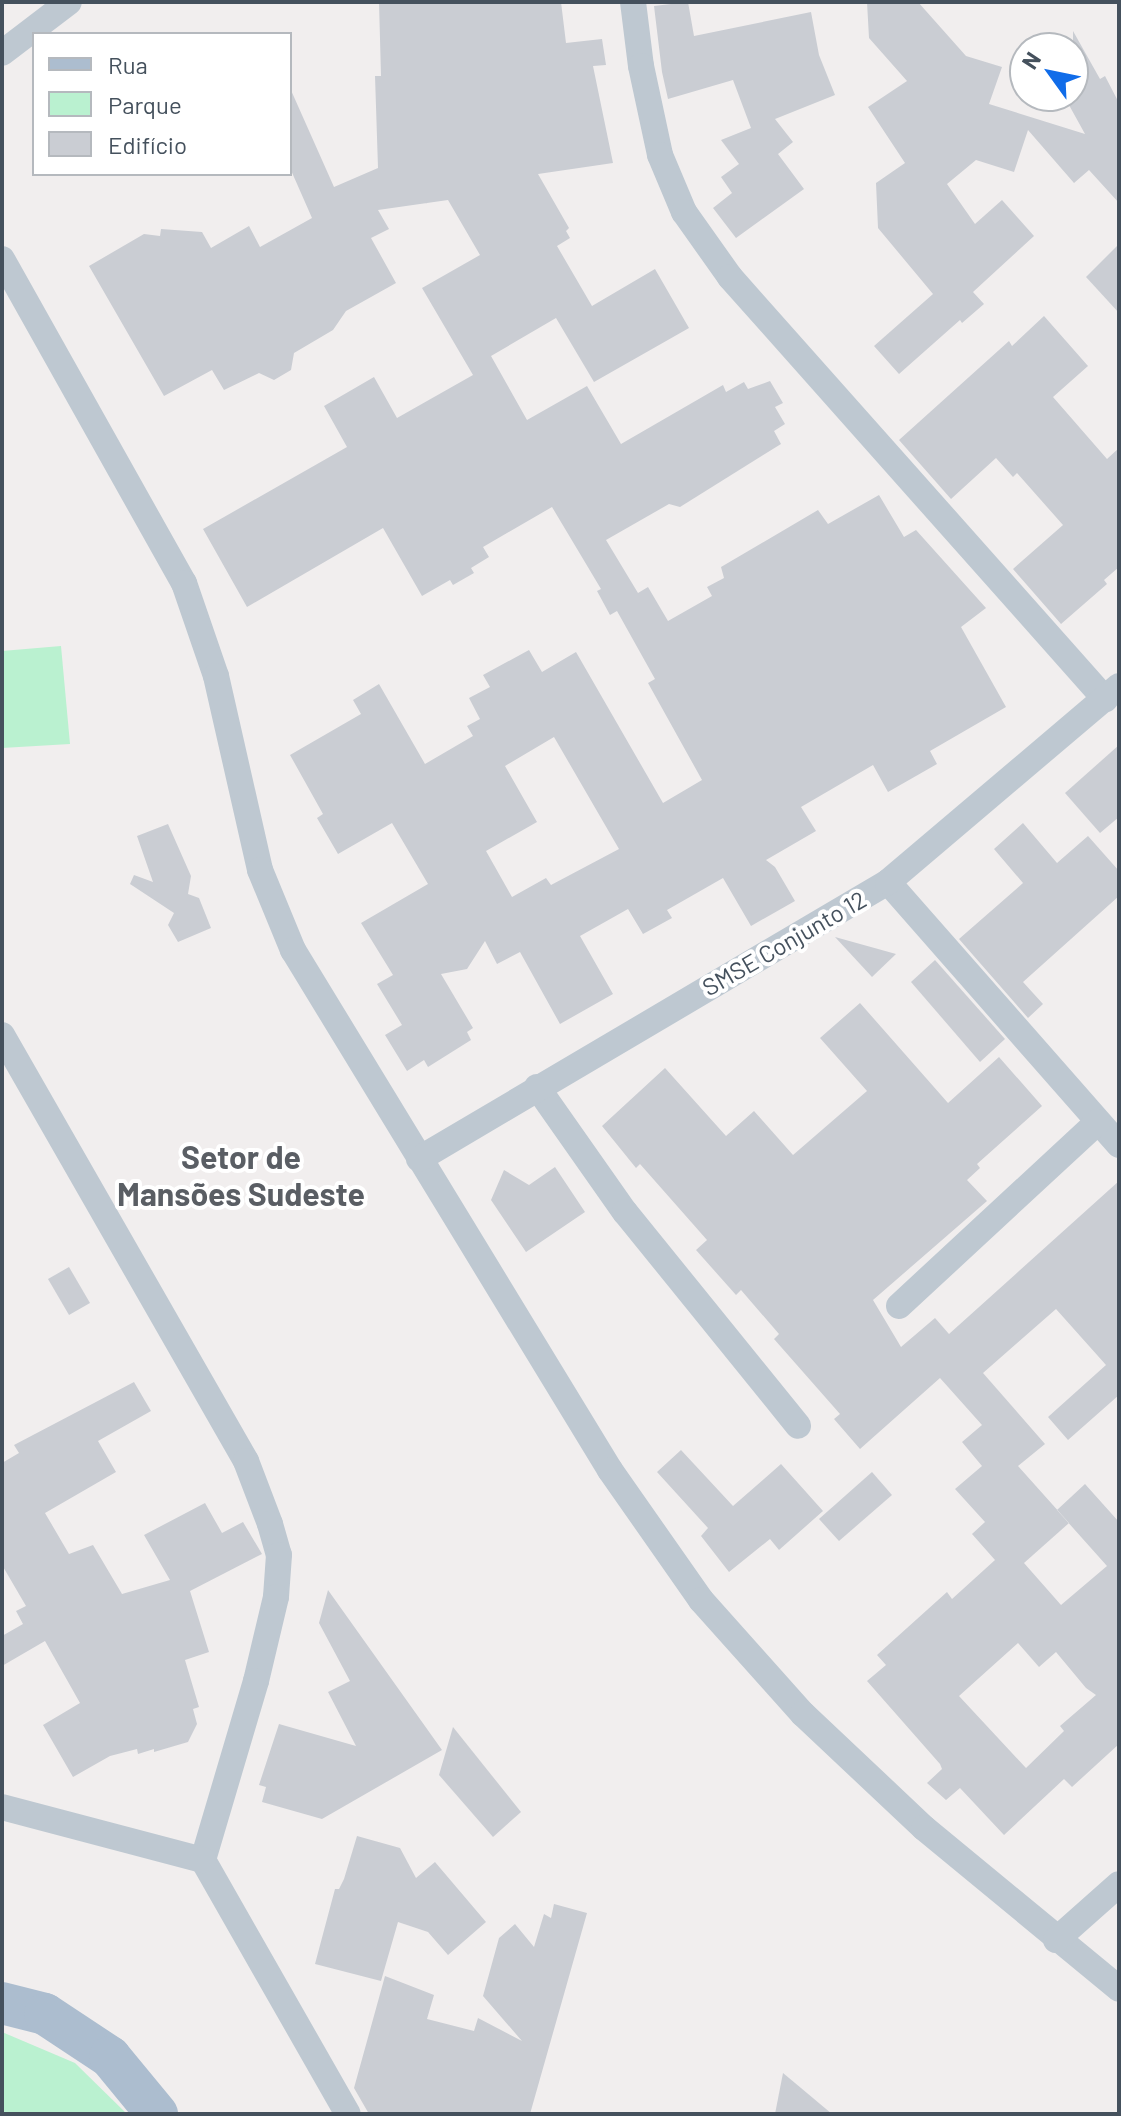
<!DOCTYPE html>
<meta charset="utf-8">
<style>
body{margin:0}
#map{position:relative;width:1121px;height:2116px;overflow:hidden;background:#f1eeee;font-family:Barlow,sans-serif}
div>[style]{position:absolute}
.green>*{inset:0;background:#baf1d0}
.building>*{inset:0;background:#cacdd3}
.street>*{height:26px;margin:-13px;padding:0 13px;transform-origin:13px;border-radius:13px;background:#bec8d1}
.primary>*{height:42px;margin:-21px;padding:0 21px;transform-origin:21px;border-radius:21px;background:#acbdcf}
span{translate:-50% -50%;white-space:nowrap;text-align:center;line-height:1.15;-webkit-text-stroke:8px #fff;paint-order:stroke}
.street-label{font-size:24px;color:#45515d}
.district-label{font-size:32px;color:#5a5e64;font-weight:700}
.frame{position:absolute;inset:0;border:4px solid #45515d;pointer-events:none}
.legend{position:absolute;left:32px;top:32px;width:260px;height:144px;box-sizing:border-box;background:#fff;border:2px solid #b5b9be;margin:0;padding:10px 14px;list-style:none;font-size:24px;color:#45515d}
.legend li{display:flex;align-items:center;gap:16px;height:40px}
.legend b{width:40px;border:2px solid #b5b9be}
.north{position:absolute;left:1009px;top:32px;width:80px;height:80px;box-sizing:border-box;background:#fff;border:2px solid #b5b9be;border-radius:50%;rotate:303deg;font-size:22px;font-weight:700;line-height:32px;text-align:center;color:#45515d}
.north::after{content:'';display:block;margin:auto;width:28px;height:36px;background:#106ce9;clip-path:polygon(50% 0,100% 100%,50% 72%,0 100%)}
</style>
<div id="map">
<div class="green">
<div style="clip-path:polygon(61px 646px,70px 744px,2px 748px,2px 651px)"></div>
<div style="clip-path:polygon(2px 2032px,75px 2063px,127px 2114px,2px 2114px)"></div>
</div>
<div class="building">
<div style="clip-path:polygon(evenodd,379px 2px,561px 2px,566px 43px,602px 39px,606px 65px,593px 66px,613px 163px,538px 174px,569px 228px,566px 231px,570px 238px,557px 246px,592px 306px,655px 269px,689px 328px,594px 382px,556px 318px,491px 356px,527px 420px,587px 386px,621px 444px,723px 385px,726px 392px,744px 382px,748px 389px,770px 381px,783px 403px,775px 407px,785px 424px,774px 431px,781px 444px,680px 507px,669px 504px,606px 540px,638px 593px,648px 587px,668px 621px,712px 596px,707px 587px,724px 578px,721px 567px,818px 510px,828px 524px,879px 495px,904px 537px,916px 530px,986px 608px,961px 627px,1006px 707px,930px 751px,937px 764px,888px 792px,873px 765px,801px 807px,816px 831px,766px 860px,775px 867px,795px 901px,751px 926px,723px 878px,667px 910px,672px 918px,643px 934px,628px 909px,580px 936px,613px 994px,560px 1024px,520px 952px,497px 964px,485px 941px,467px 969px,441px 974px,473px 1028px,467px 1032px,471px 1040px,428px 1067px,424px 1060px,407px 1071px,385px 1035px,402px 1025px,377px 984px,393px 975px,361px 923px,428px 884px,392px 823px,338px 854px,317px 818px,323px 814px,290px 755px,361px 714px,353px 700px,379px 684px,425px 764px,473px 736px,467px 726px,480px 719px,469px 698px,490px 687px,483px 675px,529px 650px,542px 672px,576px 652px,663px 803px,702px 780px,648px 683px,655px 679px,617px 611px,610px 615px,597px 591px,601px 589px,552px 507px,483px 547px,489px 557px,471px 568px,474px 573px,453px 585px,450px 580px,422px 596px,383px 528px,247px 607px,203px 529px,347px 447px,324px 406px,374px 377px,397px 418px,473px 375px,422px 288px,480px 255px,448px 200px,378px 210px,389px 229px,371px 238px,396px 283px,346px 311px,333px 330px,294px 353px,291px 370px,274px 380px,259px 373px,224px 390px,212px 370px,164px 396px,89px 266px,144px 234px,160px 236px,161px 229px,202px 232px,211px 248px,249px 226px,260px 247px,312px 218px,290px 168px,290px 88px,334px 187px,378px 168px,375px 76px,381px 76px,379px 2px,554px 737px,619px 849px,551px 885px,546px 878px,512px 897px,486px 851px,537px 822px,505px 766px,554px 737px)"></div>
<div style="clip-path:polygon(688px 2px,694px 36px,811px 12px,819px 55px,835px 95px,775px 119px,793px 142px,778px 154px,804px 189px,736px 238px,713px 208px,732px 193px,721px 177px,739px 164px,721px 140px,751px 128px,733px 80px,668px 99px,662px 72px,654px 6px)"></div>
<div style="clip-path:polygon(867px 2px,918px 2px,966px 56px,1002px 67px,989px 104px,1085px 134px,1064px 96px,1073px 96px,1073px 31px,1100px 79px,1105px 76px,1119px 103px,1119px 203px,1089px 170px,1074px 183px,1028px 130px,1014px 172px,976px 160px,947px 184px,975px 224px,1002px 200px,1034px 236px,973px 292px,984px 304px,962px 323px,960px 320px,899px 374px,874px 346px,933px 294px,878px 228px,876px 183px,905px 163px,868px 107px,907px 81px,869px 38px)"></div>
<div style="clip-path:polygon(1119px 244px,1119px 313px,1086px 277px)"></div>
<div style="clip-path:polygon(1044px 316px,1088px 366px,1053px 397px,1107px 459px,1119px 448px,1119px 567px,1104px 580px,1107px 584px,1061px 624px,1013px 569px,1063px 525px,1017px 473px,1013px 477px,996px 458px,951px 499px,899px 440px,1009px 341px,1012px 346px)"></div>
<div style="clip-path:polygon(1119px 745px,1119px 817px,1100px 833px,1065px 793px)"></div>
<div style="clip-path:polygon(1023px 823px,1057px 863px,1088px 836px,1119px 871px,1119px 896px,1023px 982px,1043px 1004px,1028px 1018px,959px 939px,1023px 883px,994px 849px)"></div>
<div style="clip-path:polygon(168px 824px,191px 876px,188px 894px,199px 898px,211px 928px,178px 942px,168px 925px,174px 913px,130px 884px,134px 875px,153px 882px,137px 836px)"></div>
<div style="clip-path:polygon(835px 937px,896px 954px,872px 977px)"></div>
<div style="clip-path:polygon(935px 960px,1005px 1039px,980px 1062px,911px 982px)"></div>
<div style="clip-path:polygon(evenodd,860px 1003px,948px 1103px,999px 1057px,1042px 1106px,977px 1164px,980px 1168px,967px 1180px,987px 1201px,873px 1300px,901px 1347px,935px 1318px,949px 1334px,1119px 1181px,1119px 1395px,1068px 1440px,1048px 1417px,1106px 1365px,1056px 1309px,983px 1373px,1045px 1444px,1018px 1466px,1069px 1523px,1024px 1563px,1061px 1605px,1107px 1566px,1057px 1510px,1085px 1484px,1119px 1522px,1119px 1744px,1072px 1787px,1064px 1779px,1004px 1835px,960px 1788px,946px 1800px,927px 1783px,942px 1769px,940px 1764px,867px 1681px,886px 1665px,877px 1655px,947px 1592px,952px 1599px,995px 1560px,972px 1534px,985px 1522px,955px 1489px,982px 1466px,962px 1442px,982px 1425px,940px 1378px,860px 1449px,834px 1419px,840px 1414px,774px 1339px,779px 1334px,741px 1290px,736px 1295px,696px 1250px,707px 1240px,640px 1164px,636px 1168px,602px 1126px,665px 1068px,726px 1136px,754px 1111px,793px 1155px,867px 1091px,820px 1038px,860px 1003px,1018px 1643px,1039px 1667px,1056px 1652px,1086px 1688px,1096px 1695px,1060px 1726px,1064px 1731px,1026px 1768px,959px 1696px,1018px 1643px)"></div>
<div style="clip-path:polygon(555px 1167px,585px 1212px,526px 1252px,491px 1200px,504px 1170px,529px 1185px)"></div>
<div style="clip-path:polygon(69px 1267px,90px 1303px,69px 1315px,48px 1279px)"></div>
<div style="clip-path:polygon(134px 1382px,151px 1411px,98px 1441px,116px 1472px,45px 1513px,69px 1554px,93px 1545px,122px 1594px,170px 1580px,144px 1535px,205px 1503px,222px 1533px,243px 1522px,262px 1554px,190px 1591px,209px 1652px,185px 1660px,199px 1707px,193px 1709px,197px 1724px,188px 1742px,154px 1752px,154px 1749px,138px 1754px,137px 1749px,110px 1756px,73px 1777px,43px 1725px,80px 1703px,45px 1641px,2px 1666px,2px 1636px,23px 1624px,16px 1611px,26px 1606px,2px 1565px,2px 1463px,19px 1453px,14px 1445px)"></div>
<div style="clip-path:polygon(681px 1450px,733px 1506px,781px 1464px,823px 1511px,779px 1550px,770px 1539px,729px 1572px,701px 1536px,708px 1528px,657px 1472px)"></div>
<div style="clip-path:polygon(872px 1472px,892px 1495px,839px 1541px,819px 1519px)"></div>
<div style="clip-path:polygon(328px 1590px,442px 1750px,322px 1819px,262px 1802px,266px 1787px,259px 1785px,279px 1724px,356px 1746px,328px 1692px,350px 1681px,319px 1623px)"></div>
<div style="clip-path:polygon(453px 1727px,521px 1812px,493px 1837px,439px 1775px)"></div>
<div style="clip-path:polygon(357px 1836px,400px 1848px,416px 1878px,435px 1862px,486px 1922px,448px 1955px,428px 1932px,398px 1922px,381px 1981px,315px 1964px,335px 1889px,339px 1889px,344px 1879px)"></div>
<div style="clip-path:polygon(554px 1904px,587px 1913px,530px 2114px,369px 2114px,354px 2088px,385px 1976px,434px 1995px,427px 2019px,474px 2031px,478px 2018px,522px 2041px,483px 1996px,499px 1938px,515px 1924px,534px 1947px,544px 1914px,551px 1918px)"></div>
<div style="clip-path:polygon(783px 2073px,801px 2088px,832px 2114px,775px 2114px)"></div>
</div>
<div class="street">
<div style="left:633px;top:2px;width:64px;rotate:82.9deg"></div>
<div style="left:641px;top:66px;width:91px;rotate:77.9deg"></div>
<div style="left:660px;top:155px;width:62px;rotate:67.2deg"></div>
<div style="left:684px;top:212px;width:80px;rotate:54.7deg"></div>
<div style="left:730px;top:277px;width:565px;rotate:48.37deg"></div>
<div style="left:2px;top:53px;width:84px;rotate:-37.3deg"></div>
<div style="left:2px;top:259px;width:372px;rotate:60.7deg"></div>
<div style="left:184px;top:583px;width:98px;rotate:71deg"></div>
<div style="left:216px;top:676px;width:199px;rotate:77.2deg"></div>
<div style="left:260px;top:870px;width:87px;rotate:67.6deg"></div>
<div style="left:293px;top:950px;width:609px;rotate:58.63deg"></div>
<div style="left:610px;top:1470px;width:159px;rotate:55deg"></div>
<div style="left:701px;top:1600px;width:153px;rotate:48.2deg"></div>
<div style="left:803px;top:1714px;width:166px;rotate:43.3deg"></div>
<div style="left:924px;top:1828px;width:253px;rotate:39.5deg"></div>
<div style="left:888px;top:882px;width:350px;rotate:48.7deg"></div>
<div style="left:2px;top:1035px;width:491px;rotate:60.2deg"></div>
<div style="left:246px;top:1461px;width:67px;rotate:69.1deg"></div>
<div style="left:270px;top:1524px;width:32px;rotate:74deg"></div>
<div style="left:279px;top:1555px;width:42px;rotate:94.1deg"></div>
<div style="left:276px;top:1597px;width:86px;rotate:103.4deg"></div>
<div style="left:256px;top:1681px;width:187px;rotate:106.5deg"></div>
<div style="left:203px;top:1860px;width:292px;rotate:60.3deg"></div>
<div style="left:537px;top:1087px;width:153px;rotate:54.9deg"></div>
<div style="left:625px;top:1212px;width:275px;rotate:51deg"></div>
<div style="left:419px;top:1159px;width:545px;rotate:-30.57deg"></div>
<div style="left:888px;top:882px;width:303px;rotate:-40.3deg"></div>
<div style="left:899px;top:1306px;width:271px;rotate:-42.8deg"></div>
<div style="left:2px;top:1807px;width:208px;rotate:14.8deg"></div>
<div style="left:1056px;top:1940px;width:84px;rotate:-41.6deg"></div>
</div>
<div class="primary">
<div style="left:2px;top:2003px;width:44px;rotate:14.3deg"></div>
<div style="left:45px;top:2014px;width:78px;rotate:33.5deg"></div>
<div style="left:110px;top:2057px;width:74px;rotate:50.5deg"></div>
</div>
<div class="street-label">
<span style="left:784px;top:943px;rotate:-30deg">SMSE Conjunto 12</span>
</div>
<div class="district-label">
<span style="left:241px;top:1175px">Setor de<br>Mansões Sudeste</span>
</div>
<div class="frame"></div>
<ul class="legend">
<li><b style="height:10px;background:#acbdcf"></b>Rua</li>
<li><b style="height:22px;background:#baf1d0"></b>Parque</li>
<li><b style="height:22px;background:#cacdd3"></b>Edifício</li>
</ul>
<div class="north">N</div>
</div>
